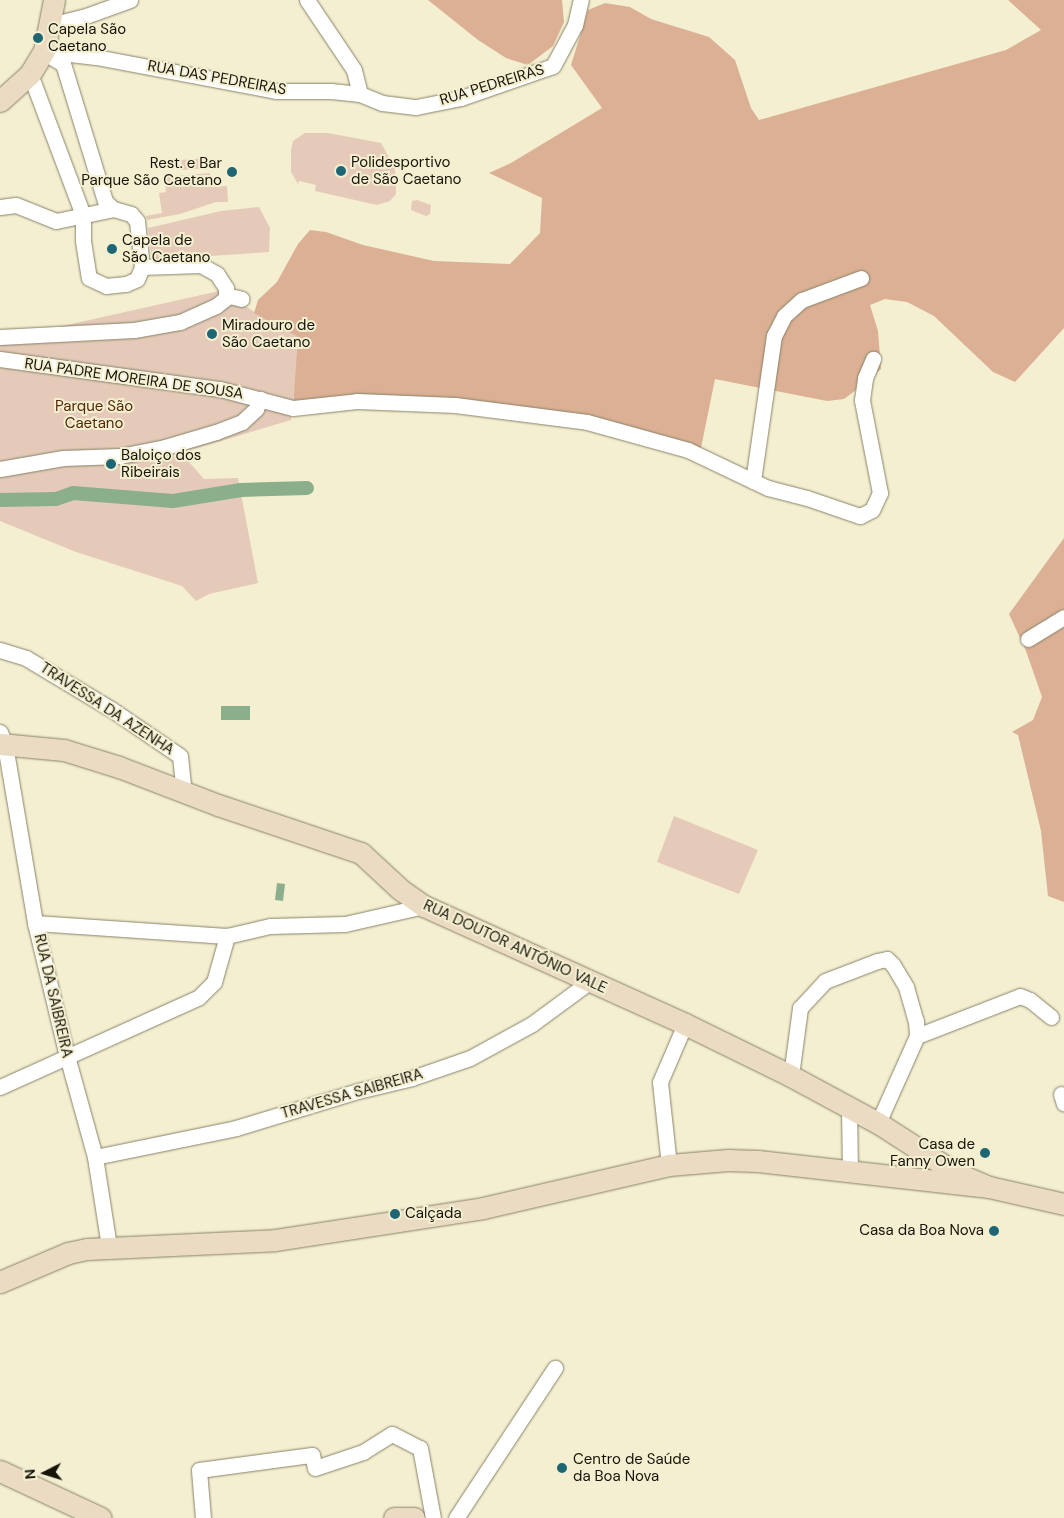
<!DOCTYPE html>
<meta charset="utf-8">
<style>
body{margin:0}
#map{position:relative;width:1064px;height:1518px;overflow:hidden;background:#f4efd1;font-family:"DM Sans",sans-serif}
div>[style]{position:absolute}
.green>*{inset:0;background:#e5cab9}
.forest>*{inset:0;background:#dcb094}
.water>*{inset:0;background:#8baf8b}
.canal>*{height:14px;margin:-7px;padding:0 7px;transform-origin:7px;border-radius:7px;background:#8baf8b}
.roads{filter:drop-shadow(0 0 1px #888368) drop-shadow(0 0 1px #888368)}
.street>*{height:15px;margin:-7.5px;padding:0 7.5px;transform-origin:7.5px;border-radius:7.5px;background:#fff}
.secondary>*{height:21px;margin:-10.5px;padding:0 10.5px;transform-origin:10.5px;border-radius:10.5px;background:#eadbc2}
.dots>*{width:14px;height:14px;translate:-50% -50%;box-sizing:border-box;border:2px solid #f4efd1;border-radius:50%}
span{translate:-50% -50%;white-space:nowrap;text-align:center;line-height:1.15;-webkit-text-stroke:4px #f4efd1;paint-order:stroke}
.poi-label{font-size:15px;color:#161409}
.left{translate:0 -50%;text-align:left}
.right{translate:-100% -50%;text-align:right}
.street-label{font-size:15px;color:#161409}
.park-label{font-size:15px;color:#522908}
.north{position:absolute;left:20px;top:1448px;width:50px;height:50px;-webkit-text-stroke:4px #f4efd1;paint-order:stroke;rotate:265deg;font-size:14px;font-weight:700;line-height:20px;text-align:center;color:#161409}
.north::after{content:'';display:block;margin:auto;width:18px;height:22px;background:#161409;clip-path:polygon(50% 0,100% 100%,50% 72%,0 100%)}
</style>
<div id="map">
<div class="green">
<div style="clip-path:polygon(305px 133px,328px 133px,381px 143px,395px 168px,396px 194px,390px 201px,377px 205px,315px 191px,316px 185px,299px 181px,298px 184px,291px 172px,291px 150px,293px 141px)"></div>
<div style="clip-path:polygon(209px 158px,210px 168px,182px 170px,181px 160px)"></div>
<div style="clip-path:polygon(210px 173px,211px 187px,227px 186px,228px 202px,216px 202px,180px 214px,147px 220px,146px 216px,162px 213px,159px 193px,166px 192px,164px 177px)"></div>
<div style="clip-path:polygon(417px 200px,431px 205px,430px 214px,426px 216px,411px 210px,412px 201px)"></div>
<div style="clip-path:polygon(259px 207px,270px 228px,269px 252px,152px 260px,148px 228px,221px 211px)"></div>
<div style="clip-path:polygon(219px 291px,298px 337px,298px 360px,291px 420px,181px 453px,204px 479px,238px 478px,258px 583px,209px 594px,196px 601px,182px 586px,76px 552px,0 521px,0 340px)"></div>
<div style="clip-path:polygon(674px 816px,758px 850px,739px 894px,657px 862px)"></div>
</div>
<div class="forest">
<div style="clip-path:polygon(428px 0,562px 0,564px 22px,553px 46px,528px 65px,506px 58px,478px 40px)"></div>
<div style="clip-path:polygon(1008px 0,1064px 0,1064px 328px,1015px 382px,993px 372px,934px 316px,907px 302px,885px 299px,870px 305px,878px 331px,881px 369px,864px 384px,844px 399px,827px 401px,715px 379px,701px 448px,587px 422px,455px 405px,293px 408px,298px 337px,254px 313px,258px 300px,277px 282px,298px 244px,310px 230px,326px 232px,363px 245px,434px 261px,510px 264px,540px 233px,542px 198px,489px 173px,511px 163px,602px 108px,571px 65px,588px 10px,605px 3px,630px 7px,651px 19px,709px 37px,735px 60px,751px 108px,759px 120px,1006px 50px,1041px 30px)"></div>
<div style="clip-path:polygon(1064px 538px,1064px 902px,1048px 896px,1041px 831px,1018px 735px,1012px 732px,1033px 720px,1042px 697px,1026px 651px,1009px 614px)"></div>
</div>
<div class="water">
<div style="clip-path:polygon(221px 706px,250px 706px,250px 720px,221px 720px)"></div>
<div style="clip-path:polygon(277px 883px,285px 884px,283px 901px,275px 900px)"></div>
</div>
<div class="canal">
<div style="left:0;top:500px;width:56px;rotate:-1deg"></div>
<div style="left:56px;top:499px;width:18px;rotate:-19deg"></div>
<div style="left:73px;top:493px;width:100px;rotate:4.6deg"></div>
<div style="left:173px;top:501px;width:69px;rotate:-9.2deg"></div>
<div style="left:241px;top:490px;width:66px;rotate:-1.7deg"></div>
</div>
<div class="roads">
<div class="street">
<div style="left:307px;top:0;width:84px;rotate:56.1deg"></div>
<div style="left:354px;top:70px;width:25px;rotate:76deg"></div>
<div style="left:50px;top:25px;width:34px;rotate:-14deg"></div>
<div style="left:83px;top:17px;width:50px;rotate:-19.9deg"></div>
<div style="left:44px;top:51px;width:52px;rotate:6.6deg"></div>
<div style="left:96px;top:57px;width:183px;rotate:10.7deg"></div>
<div style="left:276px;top:91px;width:55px"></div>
<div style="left:331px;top:91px;width:29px;rotate:6deg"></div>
<div style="left:360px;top:94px;width:24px;rotate:22deg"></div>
<div style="left:382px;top:103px;width:34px;rotate:7deg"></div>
<div style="left:416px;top:107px;width:46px;rotate:-11.3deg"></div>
<div style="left:461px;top:98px;width:97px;rotate:-19.2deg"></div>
<div style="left:553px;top:66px;width:47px;rotate:-61.8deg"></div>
<div style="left:575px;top:25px;width:26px;rotate:-77deg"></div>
<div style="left:30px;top:74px;width:151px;rotate:69.4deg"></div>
<div style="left:83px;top:215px;width:26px;rotate:90deg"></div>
<div style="left:83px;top:241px;width:37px;rotate:81deg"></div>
<div style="left:89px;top:278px;width:19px;rotate:25deg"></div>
<div style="left:106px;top:286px;width:20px;rotate:-6deg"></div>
<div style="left:126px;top:284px;width:12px;rotate:-24deg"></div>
<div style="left:137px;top:279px;width:13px;rotate:-67deg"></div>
<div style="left:142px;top:267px;width:46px;rotate:-96.2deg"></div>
<div style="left:137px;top:221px;width:9px;rotate:-131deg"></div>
<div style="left:131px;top:214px;width:19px;rotate:-164deg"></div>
<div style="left:113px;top:209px;width:11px;rotate:-135deg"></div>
<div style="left:105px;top:201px;width:143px;rotate:-107deg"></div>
<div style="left:63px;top:64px;width:21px;rotate:-149deg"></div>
<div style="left:0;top:207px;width:16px;rotate:-7deg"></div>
<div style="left:16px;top:205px;width:43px;rotate:21.8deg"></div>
<div style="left:56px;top:221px;width:58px;rotate:-11.9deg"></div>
<div style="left:226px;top:295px;width:16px;rotate:14deg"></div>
<div style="left:0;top:337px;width:134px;rotate:-3deg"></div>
<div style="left:134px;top:330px;width:47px;rotate:-9.9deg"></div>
<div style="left:180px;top:322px;width:39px;rotate:-24deg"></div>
<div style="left:216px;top:306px;width:13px;rotate:-39deg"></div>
<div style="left:226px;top:298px;width:10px;rotate:-90deg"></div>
<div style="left:226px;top:288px;width:17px;rotate:-123deg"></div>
<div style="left:217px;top:274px;width:18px;rotate:-151deg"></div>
<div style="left:201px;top:265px;width:59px;rotate:178.1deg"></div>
<div style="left:0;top:359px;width:222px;rotate:7.8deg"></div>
<div style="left:220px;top:389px;width:75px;rotate:14.6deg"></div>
<div style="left:293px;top:408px;width:64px;rotate:-6.2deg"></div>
<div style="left:357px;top:401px;width:98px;rotate:2.3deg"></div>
<div style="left:455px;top:405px;width:133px;rotate:7.3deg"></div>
<div style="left:587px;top:422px;width:105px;rotate:15.5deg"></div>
<div style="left:688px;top:450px;width:89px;rotate:25.4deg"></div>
<div style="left:768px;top:488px;width:40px;rotate:14.4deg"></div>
<div style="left:807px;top:498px;width:56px;rotate:18.8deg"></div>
<div style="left:860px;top:516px;width:13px;rotate:-27deg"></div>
<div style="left:872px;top:510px;width:19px;rotate:-65deg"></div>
<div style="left:880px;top:493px;width:95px;rotate:-101deg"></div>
<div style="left:862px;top:400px;width:22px;rotate:-82deg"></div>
<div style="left:865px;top:378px;width:21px;rotate:-67deg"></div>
<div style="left:0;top:469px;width:64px;rotate:-9.9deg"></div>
<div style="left:63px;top:458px;width:57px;rotate:-2deg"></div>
<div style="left:120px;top:456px;width:46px;rotate:-11.3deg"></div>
<div style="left:165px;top:447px;width:53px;rotate:-16.4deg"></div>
<div style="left:216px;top:432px;width:28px;rotate:-21deg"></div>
<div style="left:242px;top:422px;width:19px;rotate:-43deg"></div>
<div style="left:256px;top:409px;width:11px;rotate:-68deg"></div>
<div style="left:753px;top:481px;width:147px;rotate:-81.8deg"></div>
<div style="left:774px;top:336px;width:22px;rotate:-63deg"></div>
<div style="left:784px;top:316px;width:24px;rotate:-42deg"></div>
<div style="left:802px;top:300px;width:63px;rotate:-20.4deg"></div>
<div style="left:1028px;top:639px;width:42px;rotate:-31.4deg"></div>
<div style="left:0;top:650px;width:27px;rotate:17deg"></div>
<div style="left:26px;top:658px;width:99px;rotate:31deg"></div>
<div style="left:111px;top:709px;width:83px;rotate:34.3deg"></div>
<div style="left:180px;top:756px;width:36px;rotate:84deg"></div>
<div style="left:0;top:732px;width:14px;rotate:69deg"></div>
<div style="left:5px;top:745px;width:181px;rotate:80.4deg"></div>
<div style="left:35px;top:923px;width:137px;rotate:76.5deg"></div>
<div style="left:67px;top:1056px;width:105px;rotate:74.5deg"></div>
<div style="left:95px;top:1157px;width:90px;rotate:81.1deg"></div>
<div style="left:35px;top:923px;width:192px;rotate:3.9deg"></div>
<div style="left:227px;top:936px;width:44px;rotate:-13.1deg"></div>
<div style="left:270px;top:926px;width:75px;rotate:-1.5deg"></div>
<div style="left:345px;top:924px;width:81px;rotate:-12.8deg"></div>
<div style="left:789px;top:1075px;width:8px;rotate:-67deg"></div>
<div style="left:792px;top:1068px;width:61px;rotate:-82.4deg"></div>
<div style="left:800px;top:1008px;width:37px;rotate:-47deg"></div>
<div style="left:825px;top:981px;width:56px;rotate:-21deg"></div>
<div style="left:877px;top:961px;width:10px;rotate:-11deg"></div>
<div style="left:887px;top:959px;width:8px;rotate:45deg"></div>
<div style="left:893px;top:965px;width:26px;rotate:59deg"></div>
<div style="left:906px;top:987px;width:35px;rotate:74deg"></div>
<div style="left:916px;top:1021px;width:15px;rotate:86deg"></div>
<div style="left:0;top:1087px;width:218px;rotate:-24.3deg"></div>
<div style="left:199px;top:997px;width:21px;rotate:-45deg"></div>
<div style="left:214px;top:982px;width:48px;rotate:-74.2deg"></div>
<div style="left:1061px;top:1094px;width:10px;rotate:73deg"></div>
<div style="left:849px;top:1108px;width:62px;rotate:89.1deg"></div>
<div style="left:878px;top:1123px;width:95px;rotate:-65.9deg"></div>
<div style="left:917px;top:1036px;width:110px;rotate:-21.2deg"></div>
<div style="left:1020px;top:996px;width:11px;rotate:22deg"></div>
<div style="left:1030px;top:1000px;width:27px;rotate:39deg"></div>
<div style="left:95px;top:1157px;width:144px;rotate:-11.6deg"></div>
<div style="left:236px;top:1128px;width:127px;rotate:-16.9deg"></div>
<div style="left:358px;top:1091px;width:56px;rotate:-13.5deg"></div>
<div style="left:412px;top:1078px;width:61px;rotate:-19deg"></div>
<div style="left:470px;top:1058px;width:71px;rotate:-28.7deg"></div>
<div style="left:532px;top:1024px;width:71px;rotate:-36.4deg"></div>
<div style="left:669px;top:1165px;width:83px;rotate:-96.2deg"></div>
<div style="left:660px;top:1082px;width:63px;rotate:-66.7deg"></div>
<div style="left:203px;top:1518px;width:48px;rotate:-94.8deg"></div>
<div style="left:199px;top:1470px;width:114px;rotate:-7.6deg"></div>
<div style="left:312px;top:1455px;width:13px;rotate:77deg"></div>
<div style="left:315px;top:1468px;width:51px;rotate:-18.4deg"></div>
<div style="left:363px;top:1452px;width:34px;rotate:-32deg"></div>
<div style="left:392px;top:1434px;width:31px;rotate:27deg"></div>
<div style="left:420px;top:1448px;width:71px;rotate:79.5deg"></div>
<div style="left:456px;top:1518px;width:180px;rotate:-56.6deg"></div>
</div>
<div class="secondary">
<div style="left:0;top:101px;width:40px;rotate:-42deg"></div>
<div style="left:30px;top:74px;width:27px;rotate:-59deg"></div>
<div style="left:44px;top:51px;width:52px;rotate:-78.9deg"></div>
<div style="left:0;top:744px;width:64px;rotate:5.4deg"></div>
<div style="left:64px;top:750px;width:58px;rotate:17.2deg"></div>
<div style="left:119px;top:767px;width:106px;rotate:21deg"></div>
<div style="left:218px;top:805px;width:151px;rotate:18.6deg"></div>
<div style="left:361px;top:853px;width:54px;rotate:42.8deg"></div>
<div style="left:401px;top:890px;width:28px;rotate:35deg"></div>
<div style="left:424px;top:906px;width:286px;rotate:24.3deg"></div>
<div style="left:685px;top:1024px;width:116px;rotate:26.1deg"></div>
<div style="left:789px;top:1075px;width:101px;rotate:28.3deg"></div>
<div style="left:878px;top:1123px;width:93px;rotate:32.7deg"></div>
<div style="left:956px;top:1173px;width:36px;rotate:23deg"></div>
<div style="left:0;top:1282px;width:74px;rotate:-23.1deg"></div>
<div style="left:68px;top:1253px;width:19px;rotate:-12deg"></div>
<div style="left:87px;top:1249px;width:188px;rotate:-2.7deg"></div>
<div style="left:275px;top:1240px;width:210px;rotate:-8.7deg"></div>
<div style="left:483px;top:1208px;width:191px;rotate:-13deg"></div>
<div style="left:669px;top:1165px;width:59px;rotate:-4.8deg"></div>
<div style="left:728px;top:1160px;width:30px;rotate:2deg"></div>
<div style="left:758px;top:1161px;width:232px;rotate:6.4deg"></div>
<div style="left:989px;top:1187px;width:77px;rotate:12.8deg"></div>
<div style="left:0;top:1471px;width:111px;rotate:25deg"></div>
<div style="left:394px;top:1518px;width:20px"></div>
</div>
</div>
<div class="dots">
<div style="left:38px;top:38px;background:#1e6674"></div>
<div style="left:341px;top:171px;background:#1e6674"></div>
<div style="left:232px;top:172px;background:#1e6674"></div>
<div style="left:112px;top:249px;background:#1e6674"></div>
<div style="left:212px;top:334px;background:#1e6674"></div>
<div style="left:111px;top:464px;background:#1e6674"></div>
<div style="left:985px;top:1153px;background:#1e6674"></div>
<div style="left:395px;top:1214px;background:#1e6674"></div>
<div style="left:994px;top:1231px;background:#1e6674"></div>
<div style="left:562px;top:1468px;background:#1e6674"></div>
</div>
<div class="poi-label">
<span class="left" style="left:48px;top:38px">Capela São<br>Caetano</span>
<span class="left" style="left:351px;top:171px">Polidesportivo<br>de São Caetano</span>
<span class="right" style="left:222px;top:172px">Rest. e Bar<br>Parque São Caetano</span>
<span class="left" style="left:122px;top:249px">Capela de<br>São Caetano</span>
<span class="left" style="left:222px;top:334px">Miradouro de<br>São Caetano</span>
<span class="left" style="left:121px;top:464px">Baloiço dos<br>Ribeirais</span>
<span class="right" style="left:975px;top:1153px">Casa de<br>Fanny Owen</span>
<span class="left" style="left:405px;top:1214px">Calçada</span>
<span class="right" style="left:984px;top:1231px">Casa da Boa Nova</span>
<span class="left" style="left:573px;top:1468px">Centro de Saúde<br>da Boa Nova</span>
</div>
<div class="street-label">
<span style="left:217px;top:78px;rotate:10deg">RUA DAS PEDREIRAS</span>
<span style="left:492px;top:85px;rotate:-17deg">RUA PEDREIRAS</span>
<span style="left:134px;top:379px;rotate:8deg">RUA PADRE MOREIRA DE SOUSA</span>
<span style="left:107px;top:709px;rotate:33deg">TRAVESSA DA AZENHA</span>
<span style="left:515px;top:947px;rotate:25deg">RUA DOUTOR ANTÓNIO VALE</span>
<span style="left:53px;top:996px;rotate:77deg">RUA DA SAIBREIRA</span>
<span style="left:352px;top:1094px;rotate:-16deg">TRAVESSA SAIBREIRA</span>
</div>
<div class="park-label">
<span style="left:94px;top:415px">Parque São<br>Caetano</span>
</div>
<div class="north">N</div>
</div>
